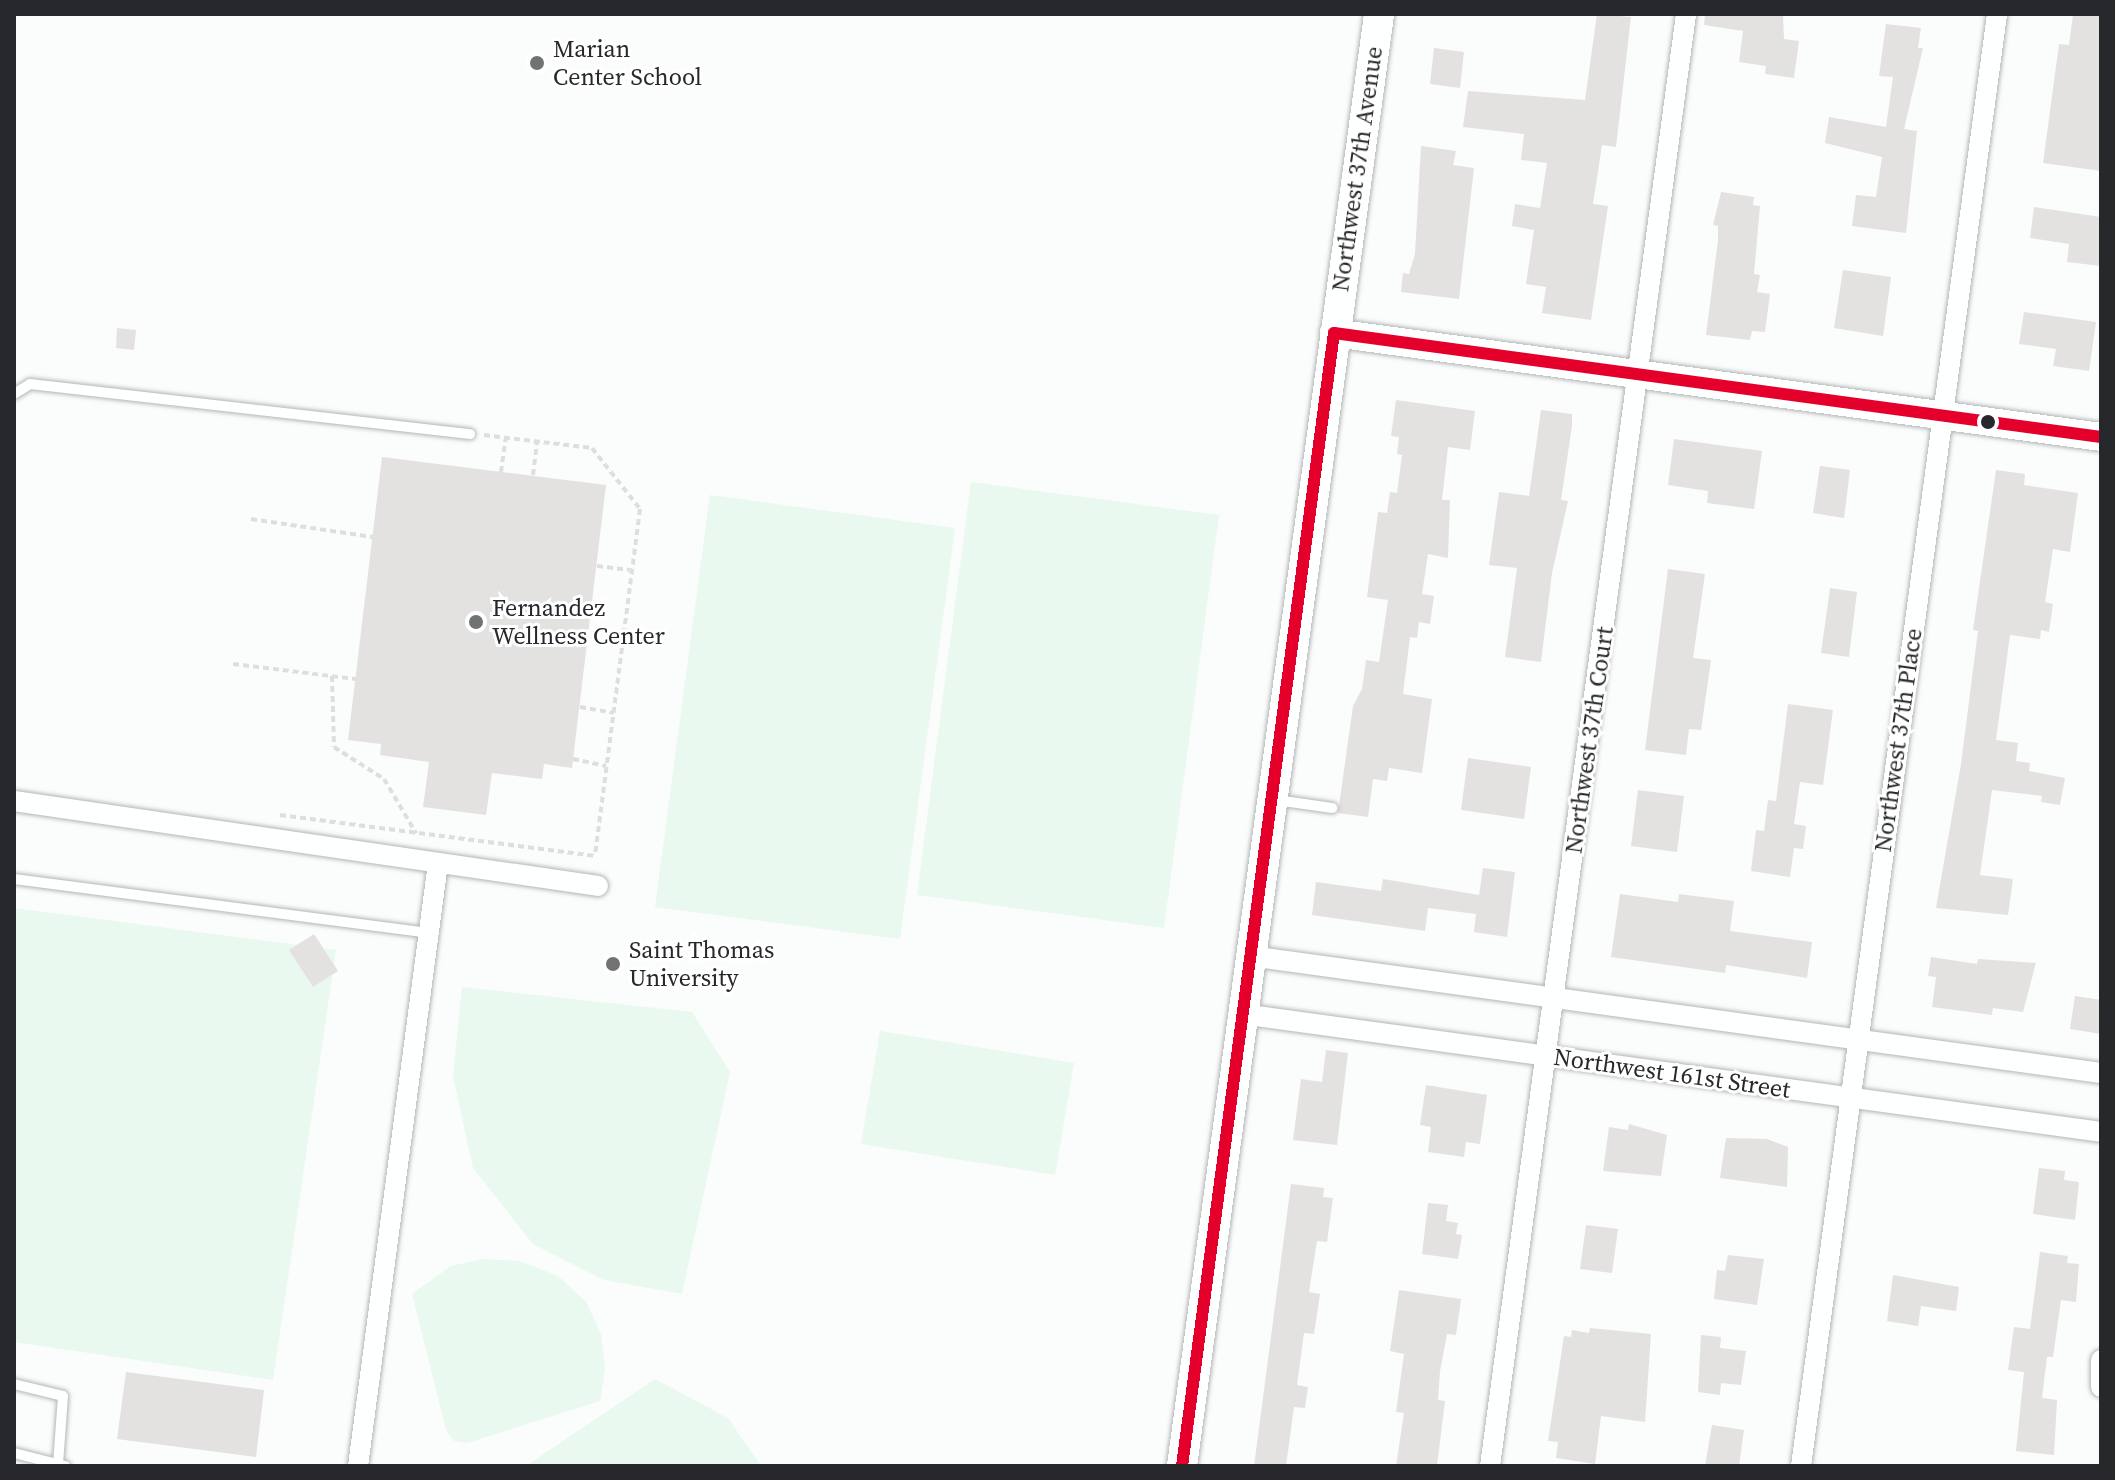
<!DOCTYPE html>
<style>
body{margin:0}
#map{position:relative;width:2115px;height:1480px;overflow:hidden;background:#fbfcfc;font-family:"Source Serif 4",serif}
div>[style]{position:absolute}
.green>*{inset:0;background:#e9f9ef}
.building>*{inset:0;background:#e4e2e1}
.path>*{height:4px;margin-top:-2px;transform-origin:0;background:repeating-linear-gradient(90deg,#dededf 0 6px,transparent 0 10px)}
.roads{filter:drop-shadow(0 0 2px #b4b6b7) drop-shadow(0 0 2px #b4b6b7)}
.lane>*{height:10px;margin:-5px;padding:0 5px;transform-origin:5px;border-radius:5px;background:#feffff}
.street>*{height:20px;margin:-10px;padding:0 10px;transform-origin:10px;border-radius:10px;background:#feffff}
.secondary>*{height:28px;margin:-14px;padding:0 14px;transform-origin:14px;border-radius:14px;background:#feffff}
.primary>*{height:30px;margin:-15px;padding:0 15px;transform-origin:15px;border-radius:15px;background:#feffff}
.bus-1>*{height:12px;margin:-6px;padding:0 6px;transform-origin:6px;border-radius:6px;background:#e4002b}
.dots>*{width:22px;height:22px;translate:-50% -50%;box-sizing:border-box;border:4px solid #fff;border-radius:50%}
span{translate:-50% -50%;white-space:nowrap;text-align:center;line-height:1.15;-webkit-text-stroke:6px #fff;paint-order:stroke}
.poi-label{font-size:24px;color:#26282b}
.left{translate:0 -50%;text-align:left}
.street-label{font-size:24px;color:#26282b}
.frame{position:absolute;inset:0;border:16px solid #26282b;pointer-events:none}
</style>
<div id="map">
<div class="green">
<div style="clip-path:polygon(971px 482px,1219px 515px,1164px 928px,917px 895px)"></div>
<div style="clip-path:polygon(710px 495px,955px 528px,900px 939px,655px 907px)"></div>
<div style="clip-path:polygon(14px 908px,336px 950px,273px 1380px,14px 1342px)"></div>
<div style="clip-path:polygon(462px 987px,692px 1012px,730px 1072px,682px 1294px,604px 1280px,533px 1244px,473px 1168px,453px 1076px)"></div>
<div style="clip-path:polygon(880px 1031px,1074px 1063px,1055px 1175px,861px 1144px)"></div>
<div style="clip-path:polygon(483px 1259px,520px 1261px,558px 1276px,586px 1302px,601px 1334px,605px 1369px,600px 1401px,467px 1443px,454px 1441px,446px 1430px,412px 1294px,451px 1266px)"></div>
<div style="clip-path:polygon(655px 1379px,728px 1418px,761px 1466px,526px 1466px)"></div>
</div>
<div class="building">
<div style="clip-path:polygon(1597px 14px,1631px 17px,1616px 147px,1602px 145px,1593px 204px,1608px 206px,1591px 320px,1542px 313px,1546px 287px,1526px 284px,1534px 230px,1512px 226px,1515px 204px,1540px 208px,1547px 163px,1521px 160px,1524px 134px,1463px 127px,1468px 91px,1585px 100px)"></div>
<div style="clip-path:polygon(1705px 14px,1783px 14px,1784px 39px,1799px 41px,1794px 78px,1765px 74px,1766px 66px,1739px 62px,1743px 31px,1704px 25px)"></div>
<div style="clip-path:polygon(2073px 14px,2101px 14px,2101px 171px,2043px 163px,2059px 44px,2069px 45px)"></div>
<div style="clip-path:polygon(1886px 24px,1921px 28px,1918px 48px,1923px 48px,1904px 129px,1917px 131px,1906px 233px,1852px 226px,1856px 195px,1876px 197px,1882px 157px,1825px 143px,1829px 117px,1886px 127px,1893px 77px,1879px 76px)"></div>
<div style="clip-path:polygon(1434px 48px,1464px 52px,1460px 88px,1430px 84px)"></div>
<div style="clip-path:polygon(1421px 146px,1456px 151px,1453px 165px,1474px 168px,1459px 299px,1401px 292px,1403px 273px,1409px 274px,1415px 254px)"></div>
<div style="clip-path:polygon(1721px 192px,1754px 197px,1753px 205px,1760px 206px,1754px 274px,1760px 275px,1757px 292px,1770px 294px,1765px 332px,1752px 331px,1750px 340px,1706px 335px,1718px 240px,1718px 226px,1713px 225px)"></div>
<div style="clip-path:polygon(2034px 207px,2101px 217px,2101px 266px,2067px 262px,2069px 244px,2030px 238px)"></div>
<div style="clip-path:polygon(1843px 270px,1891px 277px,1883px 336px,1834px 328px)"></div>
<div style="clip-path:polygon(2024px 312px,2096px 322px,2089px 371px,2053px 366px,2056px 349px,2019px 344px)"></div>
<div style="clip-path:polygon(117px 328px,136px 330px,134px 350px,116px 348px)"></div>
<div style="clip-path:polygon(1396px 400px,1475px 411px,1470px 450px,1448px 447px,1442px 500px,1450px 500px,1448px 558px,1428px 554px,1422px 594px,1434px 596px,1430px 624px,1419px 622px,1417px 638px,1410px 637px,1403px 694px,1432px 699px,1422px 773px,1389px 768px,1387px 781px,1373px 779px,1368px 817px,1338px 813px,1353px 706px,1362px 689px,1366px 660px,1379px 662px,1388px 600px,1367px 597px,1378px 512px,1387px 513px,1390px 492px,1397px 493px,1402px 455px,1397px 454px,1399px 437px,1391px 436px)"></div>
<div style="clip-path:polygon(1541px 410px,1572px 414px,1572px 426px,1561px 500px,1568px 501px,1552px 573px,1541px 662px,1505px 657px,1517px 568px,1489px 565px,1499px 492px,1529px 496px)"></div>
<div style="clip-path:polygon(1674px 439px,1762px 451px,1754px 509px,1707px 503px,1708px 491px,1668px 485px)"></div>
<div style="clip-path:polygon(382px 457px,606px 485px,572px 768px,544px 764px,542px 779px,492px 773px,486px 815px,423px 807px,429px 762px,380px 755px,381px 744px,348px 740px)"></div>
<div style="clip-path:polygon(1820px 466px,1850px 470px,1844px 518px,1813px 513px)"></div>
<div style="clip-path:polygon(1996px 470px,2025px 474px,2024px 485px,2078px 493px,2070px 552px,2053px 549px,2045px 602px,2053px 604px,2049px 632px,2041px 630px,2040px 639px,2010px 635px,1996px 740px,2018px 743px,2016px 761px,2030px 763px,2029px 771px,2065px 778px,2060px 805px,2041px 802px,2042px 796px,1992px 790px,1980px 875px,2013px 879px,2008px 915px,1936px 908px,1961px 764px,1978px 631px,1973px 630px)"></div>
<div style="clip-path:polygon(1668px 569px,1705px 574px,1693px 658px,1711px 660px,1701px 730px,1689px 729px,1686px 755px,1645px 750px)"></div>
<div style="clip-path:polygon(1830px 588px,1857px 592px,1849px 657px,1821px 653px)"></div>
<div style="clip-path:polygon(1788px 704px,1833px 710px,1823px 785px,1800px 782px,1794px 824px,1806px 826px,1803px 849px,1794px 848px,1790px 877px,1751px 871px,1756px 830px,1764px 831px,1768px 800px,1776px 801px)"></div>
<div style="clip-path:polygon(1468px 758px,1531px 767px,1524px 819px,1461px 810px)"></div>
<div style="clip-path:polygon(1638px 790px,1684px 796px,1677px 852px,1631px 846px)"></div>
<div style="clip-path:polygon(1483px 868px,1515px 872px,1507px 937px,1474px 932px,1476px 914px,1428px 908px,1425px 931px,1312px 915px,1316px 882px,1381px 891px,1383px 879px,1479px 895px)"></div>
<div style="clip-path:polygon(1620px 894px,1678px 902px,1679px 894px,1734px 901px,1730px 931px,1812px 942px,1807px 978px,1726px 965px,1725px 973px,1611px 957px)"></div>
<div style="clip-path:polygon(314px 934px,338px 971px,313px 987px,289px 950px)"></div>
<div style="clip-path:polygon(1931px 957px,1977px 964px,1978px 959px,2036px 963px,2023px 1012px,1993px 1008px,1992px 1015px,1932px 1007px,1936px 977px,1928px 976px)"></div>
<div style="clip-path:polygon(2075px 996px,2101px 1000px,2101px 1034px,2070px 1029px)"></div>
<div style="clip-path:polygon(1326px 1050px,1348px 1053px,1337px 1145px,1293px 1140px,1301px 1079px,1322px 1082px)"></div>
<div style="clip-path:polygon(1426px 1085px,1487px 1095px,1480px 1144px,1466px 1142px,1464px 1157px,1428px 1152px,1431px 1127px,1420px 1125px)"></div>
<div style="clip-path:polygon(1629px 1124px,1667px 1135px,1661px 1176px,1603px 1171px,1609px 1127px,1628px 1130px)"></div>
<div style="clip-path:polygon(1726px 1138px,1767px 1139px,1788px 1147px,1787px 1187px,1720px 1178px)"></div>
<div style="clip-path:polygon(2039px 1168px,2065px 1171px,2064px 1180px,2079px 1182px,2075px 1220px,2033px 1214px)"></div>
<div style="clip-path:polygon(1291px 1184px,1324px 1188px,1323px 1197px,1333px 1198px,1327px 1242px,1317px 1241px,1309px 1292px,1320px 1294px,1314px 1334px,1304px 1333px,1297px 1385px,1308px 1387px,1305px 1408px,1294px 1407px,1286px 1466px,1254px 1466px)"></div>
<div style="clip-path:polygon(1428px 1203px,1448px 1205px,1446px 1221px,1458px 1223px,1456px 1234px,1462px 1235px,1458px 1259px,1422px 1254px)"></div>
<div style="clip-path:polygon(1586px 1225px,1618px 1229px,1612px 1273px,1580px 1269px)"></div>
<div style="clip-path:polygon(2040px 1252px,2068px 1256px,2067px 1263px,2079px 1264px,2076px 1302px,2061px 1300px,2053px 1357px,2047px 1357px,2042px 1398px,2057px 1400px,2054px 1455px,2016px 1451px,2024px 1372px,2008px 1370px,2014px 1327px,2030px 1329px)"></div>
<div style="clip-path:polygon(1728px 1255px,1764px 1259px,1757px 1305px,1714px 1299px,1717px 1270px,1725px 1271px)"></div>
<div style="clip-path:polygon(1893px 1275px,1959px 1287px,1956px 1311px,1921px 1306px,1918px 1326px,1887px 1321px)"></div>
<div style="clip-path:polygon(1399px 1290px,1461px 1299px,1456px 1335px,1447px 1334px,1440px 1371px,1438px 1400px,1445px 1401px,1437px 1466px,1396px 1466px,1404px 1413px,1396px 1412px,1404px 1354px,1390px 1351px)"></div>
<div style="clip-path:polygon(1590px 1328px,1651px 1334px,1645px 1422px,1601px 1416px,1595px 1464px,1556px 1458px,1558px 1442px,1548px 1441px,1564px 1336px,1571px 1337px,1572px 1330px,1589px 1333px)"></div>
<div style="clip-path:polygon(1701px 1335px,1721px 1337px,1720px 1348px,1746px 1351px,1741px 1385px,1721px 1383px,1720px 1395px,1698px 1392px)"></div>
<div style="clip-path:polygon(126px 1372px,264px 1390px,256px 1457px,117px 1439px)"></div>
<div style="clip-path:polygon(1712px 1425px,1744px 1430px,1739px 1466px,1705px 1466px)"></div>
</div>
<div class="path">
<div style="left:484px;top:435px;width:109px;rotate:6.9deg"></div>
<div style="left:592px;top:448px;width:78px;rotate:51.8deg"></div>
<div style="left:640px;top:509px;width:349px;rotate:97.4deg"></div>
<div style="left:501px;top:472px;width:34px;rotate:-82deg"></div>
<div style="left:533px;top:475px;width:34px;rotate:-83deg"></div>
<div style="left:251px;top:519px;width:123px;rotate:8.4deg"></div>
<div style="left:597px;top:566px;width:33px;rotate:7deg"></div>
<div style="left:233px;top:664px;width:124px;rotate:7deg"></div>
<div style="left:332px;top:676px;width:71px;rotate:88.4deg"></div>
<div style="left:334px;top:747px;width:59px;rotate:32.6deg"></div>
<div style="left:384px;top:779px;width:63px;rotate:59.3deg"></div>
<div style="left:580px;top:707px;width:34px;rotate:10deg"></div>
<div style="left:573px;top:759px;width:34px;rotate:12deg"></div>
<div style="left:280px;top:815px;width:318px;rotate:7.4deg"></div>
</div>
<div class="roads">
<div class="lane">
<div style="left:14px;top:394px;width:19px;rotate:-32deg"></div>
<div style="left:30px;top:384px;width:443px;rotate:6.5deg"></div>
<div style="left:1276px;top:800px;width:57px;rotate:8.1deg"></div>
<div style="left:14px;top:879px;width:418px;rotate:7.4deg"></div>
<div style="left:14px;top:1384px;width:50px;rotate:13.8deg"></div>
<div style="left:63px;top:1396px;width:68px;rotate:94.2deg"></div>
<div style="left:14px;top:1453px;width:53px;rotate:14.3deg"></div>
</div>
<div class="street">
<div style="left:14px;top:801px;width:590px;rotate:8.28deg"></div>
<div style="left:1250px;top:956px;width:859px;rotate:7.83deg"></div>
<div style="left:1242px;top:1014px;width:867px;rotate:7.82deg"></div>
<div style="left:2101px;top:1360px;width:27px;rotate:90deg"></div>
<div style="left:358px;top:1466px;width:608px;rotate:-82.44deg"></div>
<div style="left:1490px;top:1466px;width:1465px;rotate:-82.31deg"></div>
<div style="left:1801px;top:1466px;width:1465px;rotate:-82.31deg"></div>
</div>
<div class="secondary">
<div style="left:1334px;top:333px;width:774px;rotate:7.72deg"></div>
</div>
<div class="primary">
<div style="left:1182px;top:1466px;width:1465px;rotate:-82.27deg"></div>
</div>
</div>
<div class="bus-1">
<div style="left:1182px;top:1466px;width:1143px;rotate:-82.36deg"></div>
<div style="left:1334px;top:333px;width:774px;rotate:7.72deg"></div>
</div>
<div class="dots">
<div style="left:537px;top:63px;background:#717274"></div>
<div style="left:1988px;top:422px;background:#26282b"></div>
<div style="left:476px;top:622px;background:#717274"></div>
<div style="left:613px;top:964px;background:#717274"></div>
</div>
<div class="poi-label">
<span class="left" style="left:553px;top:63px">Marian<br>Center School</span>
<span class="left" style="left:492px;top:622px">Fernandez<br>Wellness Center</span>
<span class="left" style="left:629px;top:964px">Saint Thomas<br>University</span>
</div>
<div class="street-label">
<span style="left:1357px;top:169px;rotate:-82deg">Northwest 37th Avenue</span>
<span style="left:1589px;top:740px;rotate:-82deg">Northwest 37th Court</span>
<span style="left:1898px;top:740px;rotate:-82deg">Northwest 37th Place</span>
<span style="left:1672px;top:1073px;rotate:8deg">Northwest 161st Street</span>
</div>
<div class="frame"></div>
</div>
